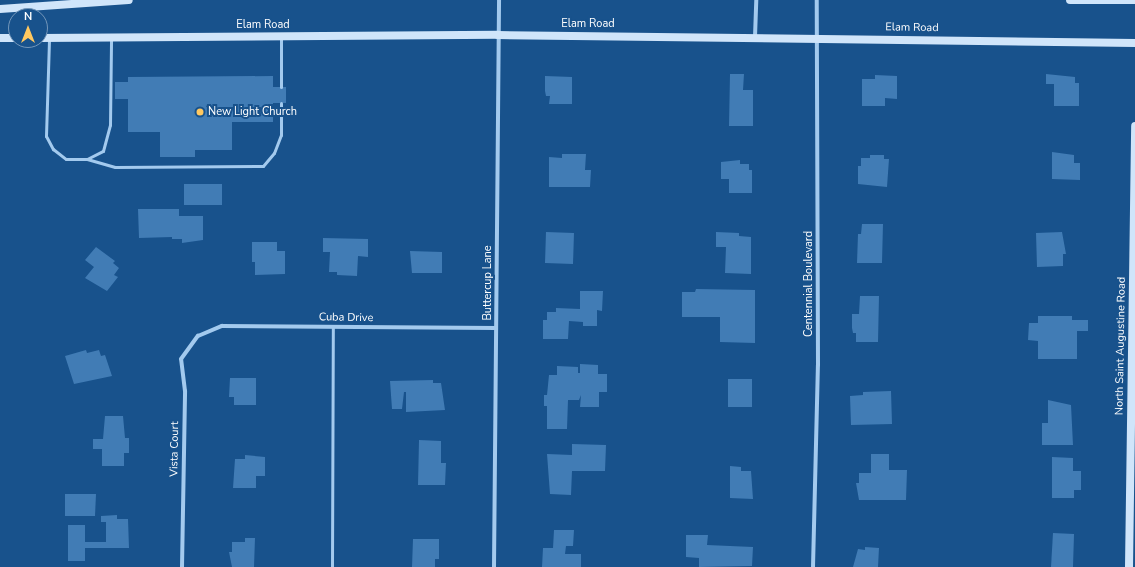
<!DOCTYPE html>
<style>
body{margin:0}
#map{position:relative;width:1135px;height:567px;overflow:hidden;background:#18528c;font-family:"Nunito Sans",sans-serif}
div>[style]{position:absolute}
.building>*{inset:0;background:#417cb5}
.lane>*{height:3px;margin:-1.5px;padding:0 1.5px;transform-origin:1.5px;border-radius:1.5px;background:#a3caee}
.street>*{height:4px;margin:-2px;padding:0 2px;transform-origin:2px;border-radius:2px;background:#a3caee}
.secondary>*{height:8px;margin:-4px;padding:0 4px;transform-origin:4px;border-radius:4px;background:#d0e5fa}
.dots>*{width:11px;height:11px;translate:-50% -50%;box-sizing:border-box;border:2px solid #18528c;border-radius:50%}
span{translate:-50% -50%;white-space:nowrap;text-align:center;line-height:1.15;-webkit-text-stroke:4px #18528c;paint-order:stroke}
.street-label{font-size:11px;color:#fff}
.poi-label{font-size:11px;color:#fff}
.left{translate:0 -50%;text-align:left}
.north{position:absolute;left:8px;top:8px;width:40px;height:40px;box-sizing:border-box;background:#18528c;border:1px solid #7497ba;border-radius:50%;rotate:0deg;font-size:11px;font-weight:700;line-height:16px;text-align:center;color:#fff}
.north::after{content:'';display:block;margin:auto;width:14px;height:18px;background:#ffc860;clip-path:polygon(50% 0,100% 100%,50% 72%,0 100%)}
</style>
<div id="map">
<div class="building">
<div style="clip-path:polygon(730px 74px,744px 74px,743px 90px,753px 90px,753px 126px,729px 126px)"></div>
<div style="clip-path:polygon(1046px 74px,1075px 77px,1075px 83px,1079px 83px,1079px 106px,1054px 106px,1054px 84px,1046px 84px)"></div>
<div style="clip-path:polygon(875px 75px,897px 76px,897px 99px,885px 98px,885px 106px,862px 106px,862px 79px,875px 79px)"></div>
<div style="clip-path:polygon(273px 76px,273px 87px,286px 87px,286px 103px,273px 103px,273px 122px,232px 122px,232px 150px,195px 150px,195px 157px,160px 157px,160px 132px,128px 132px,128px 99px,115px 99px,115px 82px,128px 82px,128px 77px)"></div>
<div style="clip-path:polygon(545px 76px,572px 77px,572px 104px,549px 104px,550px 96px,546px 96px,545px 91px)"></div>
<div style="clip-path:polygon(1052px 152px,1074px 155px,1074px 163px,1080px 163px,1080px 180px,1052px 179px)"></div>
<div style="clip-path:polygon(562px 154px,586px 154px,585px 170px,591px 170px,590px 187px,549px 187px,549px 157px,562px 158px)"></div>
<div style="clip-path:polygon(870px 155px,884px 155px,884px 159px,889px 159px,887px 187px,858px 184px,858px 166px,861px 166px,861px 158px,870px 158px)"></div>
<div style="clip-path:polygon(740px 160px,740px 164px,749px 164px,749px 170px,752px 170px,752px 193px,729px 193px,729px 179px,721px 179px,721px 162px)"></div>
<div style="clip-path:polygon(184px 184px,222px 184px,222px 205px,184px 205px)"></div>
<div style="clip-path:polygon(138px 209px,179px 209px,179px 216px,203px 216px,203px 240px,182px 243px,182px 239px,172px 239px,172px 237px,139px 238px)"></div>
<div style="clip-path:polygon(862px 224px,883px 224px,882px 263px,857px 263px,858px 234px,861px 234px)"></div>
<div style="clip-path:polygon(546px 232px,574px 233px,573px 264px,545px 263px)"></div>
<div style="clip-path:polygon(716px 232px,739px 233px,739px 236px,751px 237px,751px 274px,725px 273px,726px 247px,716px 247px)"></div>
<div style="clip-path:polygon(1062px 232px,1066px 254px,1063px 254px,1063px 266px,1037px 267px,1036px 233px)"></div>
<div style="clip-path:polygon(323px 238px,368px 239px,368px 257px,358px 256px,357px 276px,337px 275px,337px 272px,329px 272px,330px 252px,323px 252px)"></div>
<div style="clip-path:polygon(252px 242px,277px 242px,277px 251px,285px 251px,285px 274px,255px 275px,255px 262px,252px 262px)"></div>
<div style="clip-path:polygon(96px 247px,115px 261px,113px 263px,119px 268px,114px 275px,118px 277px,107px 291px,85px 278px,94px 267px,85px 260px)"></div>
<div style="clip-path:polygon(410px 251px,442px 252px,442px 273px,412px 273px)"></div>
<div style="clip-path:polygon(696px 289px,755px 290px,755px 343px,720px 342px,720px 317px,682px 317px,682px 292px,695px 292px)"></div>
<div style="clip-path:polygon(580px 291px,603px 291px,602px 311px,597px 310px,597px 326px,583px 326px,583px 322px,569px 321px,568px 339px,543px 339px,543px 320px,547px 320px,547px 312px,556px 312px,556px 308px,580px 309px)"></div>
<div style="clip-path:polygon(860px 296px,879px 296px,878px 342px,856px 342px,856px 333px,853px 333px,852px 328px,852px 314px,859px 314px)"></div>
<div style="clip-path:polygon(1038px 316px,1072px 316px,1072px 320px,1088px 320px,1088px 331px,1077px 331px,1077px 359px,1038px 359px,1038px 341px,1028px 340px,1029px 323px,1038px 323px)"></div>
<div style="clip-path:polygon(86px 350px,87px 353px,99px 350px,101px 356px,105px 355px,112px 376px,74px 384px,65px 356px)"></div>
<div style="clip-path:polygon(580px 364px,598px 365px,598px 374px,607px 374px,607px 392px,599px 392px,599px 407px,580px 407px,581px 395px,579px 400px,568px 400px,567px 429px,547px 429px,547px 406px,544px 406px,544px 395px,547px 395px,549px 375px,557px 375px,557px 366px,578px 367px,578px 373px,580px 373px)"></div>
<div style="clip-path:polygon(230px 378px,256px 378px,256px 405px,234px 405px,234px 397px,229px 397px)"></div>
<div style="clip-path:polygon(728px 379px,752px 379px,752px 407px,728px 407px)"></div>
<div style="clip-path:polygon(433px 380px,433px 383px,441px 383px,445px 410px,406px 412px,406px 392px,404px 392px,402px 409px,392px 409px,390px 381px)"></div>
<div style="clip-path:polygon(891px 391px,892px 424px,851px 425px,850px 396px,863px 395px,863px 392px)"></div>
<div style="clip-path:polygon(1048px 400px,1071px 405px,1073px 445px,1042px 445px,1042px 423px,1048px 423px)"></div>
<div style="clip-path:polygon(105px 416px,123px 416px,125px 438px,129px 438px,129px 453px,124px 453px,124px 466px,102px 466px,102px 449px,93px 449px,93px 439px,103px 439px)"></div>
<div style="clip-path:polygon(419px 440px,441px 441px,441px 463px,446px 463px,445px 485px,418px 485px)"></div>
<div style="clip-path:polygon(572px 444px,606px 445px,605px 471px,572px 471px,571px 495px,550px 494px,547px 454px,572px 455px)"></div>
<div style="clip-path:polygon(871px 454px,889px 454px,889px 470px,907px 470px,906px 500px,859px 500px,856px 483px,859px 483px,859px 473px,871px 473px)"></div>
<div style="clip-path:polygon(245px 455px,265px 457px,265px 476px,256px 476px,256px 488px,233px 488px,235px 459px,245px 459px)"></div>
<div style="clip-path:polygon(1052px 457px,1073px 458px,1073px 471px,1081px 471px,1081px 490px,1074px 490px,1074px 498px,1052px 498px)"></div>
<div style="clip-path:polygon(730px 466px,741px 467px,741px 471px,751px 471px,753px 499px,730px 498px)"></div>
<div style="clip-path:polygon(65px 494px,96px 494px,95px 516px,65px 516px)"></div>
<div style="clip-path:polygon(117px 515px,117px 519px,128px 519px,129px 548px,85px 548px,85px 561px,68px 561px,68px 525px,85px 525px,85px 542px,106px 542px,106px 522px,101px 522px,101px 516px)"></div>
<div style="clip-path:polygon(554px 530px,574px 530px,573px 546px,566px 546px,565px 554px,581px 554px,581px 567px,542px 567px,543px 548px,553px 548px)"></div>
<div style="clip-path:polygon(1053px 533px,1074px 534px,1073px 567px,1051px 567px)"></div>
<div style="clip-path:polygon(686px 535px,708px 535px,707px 545px,753px 547px,752px 566px,699px 567px,699px 558px,686px 557px)"></div>
<div style="clip-path:polygon(245px 538px,255px 538px,254px 567px,232px 567px,229px 552px,232px 552px,232px 542px,245px 542px)"></div>
<div style="clip-path:polygon(413px 539px,439px 539px,439px 559px,435px 559px,435px 567px,412px 567px)"></div>
<div style="clip-path:polygon(865px 547px,879px 548px,878px 567px,853px 567px,858px 549px,865px 550px)"></div>
</div>
<div class="lane">
<div style="left:49px;top:40px;width:96px;rotate:91.8deg"></div>
<div style="left:46px;top:136px;width:15px;rotate:62deg"></div>
<div style="left:53px;top:149px;width:16px;rotate:38deg"></div>
<div style="left:66px;top:159px;width:21px"></div>
<div style="left:87px;top:159px;width:18px;rotate:-27deg"></div>
<div style="left:103px;top:151px;width:27px;rotate:-75deg"></div>
<div style="left:110px;top:125px;width:87px;rotate:-89.3deg"></div>
<div style="left:281px;top:87px;width:50px;rotate:-90deg"></div>
<div style="left:87px;top:159px;width:29px;rotate:16deg"></div>
<div style="left:115px;top:167px;width:148px;rotate:-0.4deg"></div>
<div style="left:263px;top:166px;width:17px;rotate:-50deg"></div>
<div style="left:274px;top:153px;width:19px;rotate:-69deg"></div>
<div style="left:281px;top:135px;width:32px;rotate:-90deg"></div>
<div style="left:332px;top:567px;width:240px;rotate:-89.8deg"></div>
</div>
<div class="street">
<div style="left:755px;top:37px;width:37px;rotate:-88deg"></div>
<div style="left:182px;top:567px;width:176px;rotate:-89deg"></div>
<div style="left:185px;top:391px;width:32px;rotate:-97deg"></div>
<div style="left:181px;top:359px;width:29px;rotate:-54deg"></div>
<div style="left:198px;top:336px;width:26px;rotate:-23deg"></div>
<div style="left:222px;top:326px;width:274px;rotate:0.4deg"></div>
<div style="left:494px;top:567px;width:567px;rotate:-89.49deg"></div>
<div style="left:813px;top:567px;width:202px;rotate:-88.6deg"></div>
<div style="left:818px;top:365px;width:365px;rotate:-90.2deg"></div>
</div>
<div class="secondary">
<div style="left:1070px;top:0;width:65px"></div>
<div style="left:0;top:9px;width:129px;rotate:-4deg"></div>
<div style="left:0;top:38px;width:16px"></div>
<div style="left:40px;top:38px;width:458px;rotate:-0.4deg"></div>
<div style="left:498px;top:35px;width:637px;rotate:0.72deg"></div>
<div style="left:1129px;top:567px;width:441px;rotate:-89.2deg"></div>
</div>
<div class="dots">
<div style="left:200px;top:112px;background:#ffc860"></div>
</div>
<div class="street-label">
<span style="left:588px;top:24px">Elam Road</span>
<span style="left:263px;top:25px">Elam Road</span>
<span style="left:912px;top:28px;rotate:1deg">Elam Road</span>
<span style="left:488px;top:283px;rotate:-90deg">Buttercup Lane</span>
<span style="left:809px;top:284px;rotate:-90deg">Centennial Boulevard</span>
<span style="left:346px;top:318px;rotate:1deg">Cuba Drive</span>
<span style="left:1121px;top:346px;rotate:-89deg">North Saint Augustine Road</span>
<span style="left:175px;top:449px;rotate:-89deg">Vista Court</span>
</div>
<div class="poi-label">
<span class="left" style="left:208px;top:112px">New Light Church</span>
</div>
<div class="north">N</div>
</div>
